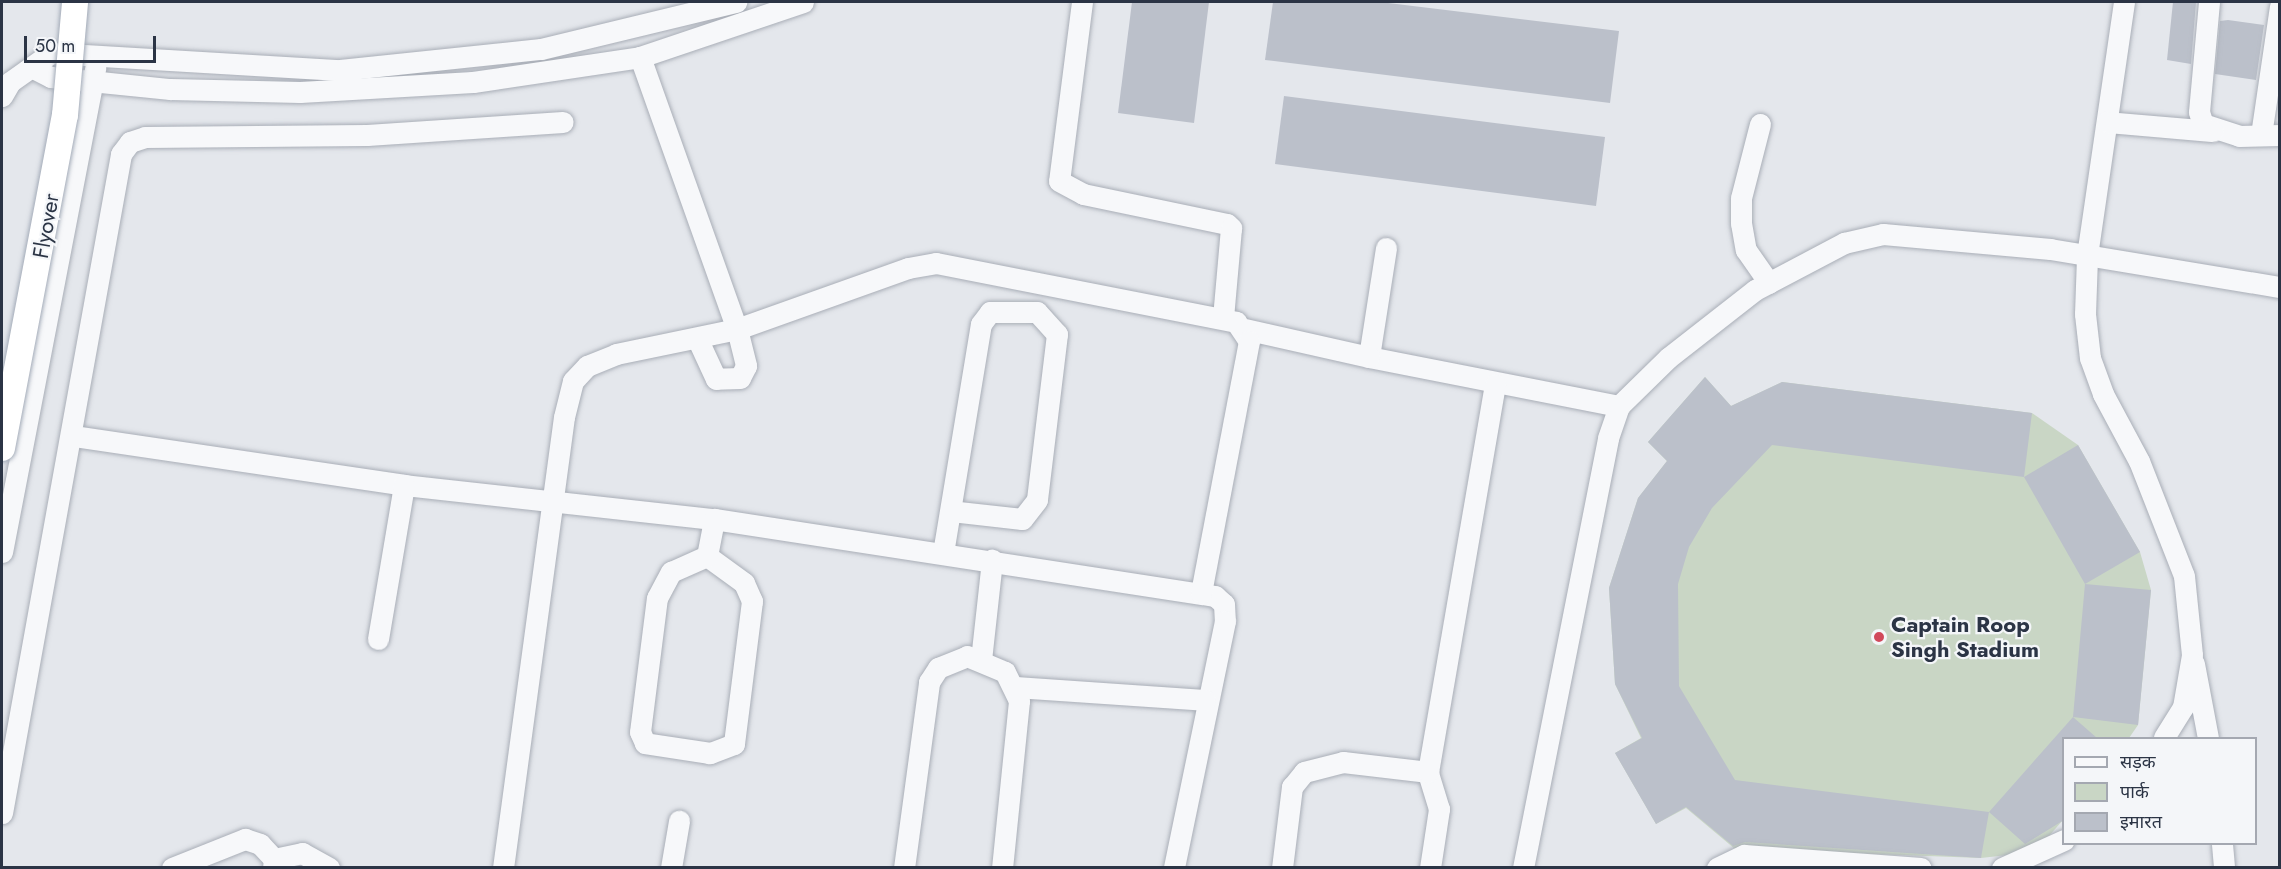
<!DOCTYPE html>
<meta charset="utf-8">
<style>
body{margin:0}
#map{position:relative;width:2281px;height:869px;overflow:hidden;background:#e4e7ec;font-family:Jost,"Noto Sans Devanagari",sans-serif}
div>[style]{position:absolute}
.green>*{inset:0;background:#c9d6c5}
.building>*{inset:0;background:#bbc0ca}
.roads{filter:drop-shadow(0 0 2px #a9aeb7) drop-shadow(0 0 2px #a9aeb7)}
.minor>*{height:21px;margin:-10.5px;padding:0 10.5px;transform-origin:10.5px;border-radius:10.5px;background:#f7f8fa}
.bridges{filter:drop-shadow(0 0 2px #a3abb8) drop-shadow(0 0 2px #a3abb8)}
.major-bridge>*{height:26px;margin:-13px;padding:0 13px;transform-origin:13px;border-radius:13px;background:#fff}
.dots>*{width:16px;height:16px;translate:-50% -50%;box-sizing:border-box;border:3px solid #f4f6f9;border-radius:50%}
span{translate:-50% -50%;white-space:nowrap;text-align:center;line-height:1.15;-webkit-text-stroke:4.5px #f4f6f9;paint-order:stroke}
.street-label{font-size:22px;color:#2b3445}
.poi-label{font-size:22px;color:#2b3445;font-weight:700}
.left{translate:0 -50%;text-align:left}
.frame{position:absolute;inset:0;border:3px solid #2b3445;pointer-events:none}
.legend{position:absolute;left:2062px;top:737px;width:195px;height:108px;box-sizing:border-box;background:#f4f6f9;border:2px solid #a4a8b1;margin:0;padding:8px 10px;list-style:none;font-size:18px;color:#2b3445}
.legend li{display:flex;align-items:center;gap:12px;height:30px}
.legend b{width:30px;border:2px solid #a4a8b1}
.scale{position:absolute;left:24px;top:36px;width:132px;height:27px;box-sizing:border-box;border:3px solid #2b3445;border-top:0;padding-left:8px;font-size:18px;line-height:21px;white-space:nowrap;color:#2b3445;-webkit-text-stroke:4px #f4f6f9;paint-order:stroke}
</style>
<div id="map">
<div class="green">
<div style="clip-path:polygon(1705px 377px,1731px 406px,1782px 382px,2032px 413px,2078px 445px,2140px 552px,2151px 590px,2138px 725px,2129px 738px,2064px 738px,2063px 820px,2035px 852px,1981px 858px,1735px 849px,1686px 808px,1656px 824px,1615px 753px,1641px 738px,1615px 684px,1609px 588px,1638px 498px,1667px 461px,1648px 442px)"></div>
</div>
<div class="building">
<div style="clip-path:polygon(1132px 2px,1209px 2px,1194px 123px,1118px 113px)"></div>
<div style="clip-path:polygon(1273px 2px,1380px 2px,1619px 31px,1610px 103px,1265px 60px)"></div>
<div style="clip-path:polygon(2173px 2px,2196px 2px,2191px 64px,2167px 60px)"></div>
<div style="clip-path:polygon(2228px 20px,2264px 25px,2256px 80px,2215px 74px,2220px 21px)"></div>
<div style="clip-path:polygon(1284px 96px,1605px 137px,1596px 206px,1275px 164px)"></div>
<div style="clip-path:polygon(1705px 377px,1731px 406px,1782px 382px,2032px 413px,2024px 477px,1772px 445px,1712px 508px,1689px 547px,1678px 584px,1679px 686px,1735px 780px,1989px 812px,1981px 858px,1745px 842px,1733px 846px,1686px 807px,1656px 824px,1615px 753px,1642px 738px,1615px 684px,1609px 588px,1638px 498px,1667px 461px,1648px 442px)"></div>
<div style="clip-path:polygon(2078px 445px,2140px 552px,2085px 584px,2024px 477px)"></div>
<div style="clip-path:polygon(2085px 584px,2151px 590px,2138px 725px,2073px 717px)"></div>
<div style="clip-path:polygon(2073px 717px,2097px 738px,2064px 738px,2064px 820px,2025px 844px,1989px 812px)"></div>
</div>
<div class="roads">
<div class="minor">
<div style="left:1082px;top:2px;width:180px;rotate:97.3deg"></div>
<div style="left:1059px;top:181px;width:27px;rotate:28deg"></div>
<div style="left:1083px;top:194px;width:147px;rotate:11.8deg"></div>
<div style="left:1227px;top:224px;width:6px;rotate:45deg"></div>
<div style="left:1231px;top:228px;width:90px;rotate:95.1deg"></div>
<div style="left:2124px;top:2px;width:258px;rotate:98.3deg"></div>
<div style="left:2087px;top:257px;width:57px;rotate:92deg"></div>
<div style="left:2085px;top:314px;width:44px;rotate:83.5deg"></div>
<div style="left:2090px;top:358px;width:38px;rotate:70deg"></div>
<div style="left:2103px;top:394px;width:76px;rotate:61.8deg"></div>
<div style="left:2139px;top:461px;width:123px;rotate:68.6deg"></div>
<div style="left:2184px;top:576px;width:79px;rotate:84.2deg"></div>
<div style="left:2192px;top:655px;width:53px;rotate:99.8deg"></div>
<div style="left:2183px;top:707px;width:36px;rotate:122deg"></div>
<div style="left:2209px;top:2px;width:110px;rotate:95.2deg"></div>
<div style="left:2199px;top:112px;width:13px;rotate:72deg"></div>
<div style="left:2203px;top:124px;width:38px;rotate:18deg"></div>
<div style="left:2239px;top:136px;width:41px;rotate:-1.4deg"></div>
<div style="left:640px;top:57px;width:289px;rotate:70.4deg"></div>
<div style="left:737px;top:329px;width:38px;rotate:76deg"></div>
<div style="left:746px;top:366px;width:13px;rotate:117deg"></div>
<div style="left:740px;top:378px;width:24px;rotate:178deg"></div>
<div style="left:716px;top:379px;width:45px;rotate:-114.9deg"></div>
<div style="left:31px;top:67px;width:22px;rotate:27deg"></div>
<div style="left:51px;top:77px;width:120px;rotate:5.8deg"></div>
<div style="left:170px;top:89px;width:130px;rotate:1.3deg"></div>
<div style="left:300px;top:92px;width:173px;rotate:-3.3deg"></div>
<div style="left:473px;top:82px;width:169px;rotate:-8.5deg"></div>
<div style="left:640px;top:57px;width:172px;rotate:-18.6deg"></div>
<div style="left:2px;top:96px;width:16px;rotate:-60deg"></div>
<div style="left:10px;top:82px;width:50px;rotate:-35.3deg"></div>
<div style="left:51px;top:53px;width:289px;rotate:3.4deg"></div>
<div style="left:340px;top:70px;width:202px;rotate:-6deg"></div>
<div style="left:541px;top:49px;width:201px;rotate:-13.6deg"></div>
<div style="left:2107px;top:122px;width:106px;rotate:4.9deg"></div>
<div style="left:1760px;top:124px;width:76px;rotate:104.4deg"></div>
<div style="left:1741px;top:198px;width:25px;rotate:90deg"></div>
<div style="left:1741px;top:223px;width:27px;rotate:80deg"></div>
<div style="left:1746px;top:250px;width:40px;rotate:55.1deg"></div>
<div style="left:2261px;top:135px;width:129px;rotate:-81.6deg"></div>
<div style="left:1386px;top:248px;width:110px;rotate:98.9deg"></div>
<div style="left:1369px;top:357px;width:255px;rotate:11.1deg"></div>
<div style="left:1245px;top:329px;width:127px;rotate:12.7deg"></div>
<div style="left:73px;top:436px;width:335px;rotate:8.4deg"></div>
<div style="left:404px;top:485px;width:312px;rotate:6.3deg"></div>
<div style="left:714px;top:519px;width:507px;rotate:8.74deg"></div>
<div style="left:1215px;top:596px;width:12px;rotate:42deg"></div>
<div style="left:1224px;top:604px;width:17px;rotate:87deg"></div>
<div style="left:1225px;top:621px;width:252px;rotate:101.7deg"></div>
<div style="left:2px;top:552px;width:494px;rotate:-79.1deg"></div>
<div style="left:943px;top:553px;width:232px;rotate:-80.6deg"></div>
<div style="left:981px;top:324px;width:15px;rotate:-53deg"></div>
<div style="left:990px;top:312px;width:47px"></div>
<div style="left:1037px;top:312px;width:30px;rotate:48deg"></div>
<div style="left:1057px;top:334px;width:167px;rotate:96.9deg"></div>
<div style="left:1037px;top:500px;width:24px;rotate:128deg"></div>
<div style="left:1022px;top:519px;width:71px;rotate:-173.6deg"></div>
<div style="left:707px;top:556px;width:46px;rotate:36.1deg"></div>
<div style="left:744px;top:583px;width:20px;rotate:66deg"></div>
<div style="left:752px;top:601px;width:144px;rotate:97.2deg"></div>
<div style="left:734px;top:744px;width:26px;rotate:159deg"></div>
<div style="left:710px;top:753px;width:66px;rotate:-171.3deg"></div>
<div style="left:645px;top:743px;width:12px;rotate:-114deg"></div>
<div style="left:640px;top:732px;width:135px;rotate:-82.8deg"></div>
<div style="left:657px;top:598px;width:30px;rotate:-62deg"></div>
<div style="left:671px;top:572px;width:39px;rotate:-24deg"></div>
<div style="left:707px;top:556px;width:38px;rotate:-79deg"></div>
<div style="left:378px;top:639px;width:156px;rotate:-80.4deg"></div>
<div style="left:981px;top:660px;width:101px;rotate:-83.7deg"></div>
<div style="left:2194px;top:664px;width:75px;rotate:79.3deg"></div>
<div style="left:1015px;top:687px;width:190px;rotate:3.9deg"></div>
<div style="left:2px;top:813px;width:670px;rotate:-79.76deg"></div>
<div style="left:121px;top:154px;width:15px;rotate:-53deg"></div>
<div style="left:130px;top:142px;width:16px;rotate:-18deg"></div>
<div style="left:145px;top:137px;width:222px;rotate:-0.5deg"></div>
<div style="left:367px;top:135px;width:196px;rotate:-3.8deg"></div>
<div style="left:2222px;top:844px;width:24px;rotate:85deg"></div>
<div style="left:274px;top:859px;width:29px;rotate:-12deg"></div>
<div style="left:302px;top:853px;width:31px;rotate:29deg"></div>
<div style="left:172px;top:868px;width:79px;rotate:-21.7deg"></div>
<div style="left:245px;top:839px;width:16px;rotate:18deg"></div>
<div style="left:260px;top:844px;width:21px;rotate:47deg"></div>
<div style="left:274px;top:859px;width:9px;rotate:96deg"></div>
<div style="left:503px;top:868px;width:455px;rotate:-82.3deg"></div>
<div style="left:564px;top:417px;width:37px;rotate:-76deg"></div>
<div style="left:573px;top:381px;width:21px;rotate:-47deg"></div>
<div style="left:587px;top:366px;width:31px;rotate:-22deg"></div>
<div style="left:616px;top:354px;width:124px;rotate:-11.7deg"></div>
<div style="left:737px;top:329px;width:182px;rotate:-19.6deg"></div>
<div style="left:908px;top:268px;width:28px;rotate:-10deg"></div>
<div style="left:936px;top:263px;width:306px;rotate:11.1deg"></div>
<div style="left:1236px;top:322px;width:23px;rotate:56deg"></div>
<div style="left:1249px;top:341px;width:256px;rotate:100.8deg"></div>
<div style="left:671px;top:868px;width:48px;rotate:-80.3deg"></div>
<div style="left:904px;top:868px;width:188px;rotate:-82.3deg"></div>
<div style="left:929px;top:682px;width:17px;rotate:-57deg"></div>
<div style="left:938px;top:668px;width:31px;rotate:-22deg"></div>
<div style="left:967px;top:656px;width:41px;rotate:22.8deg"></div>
<div style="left:1005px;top:672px;width:32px;rotate:64deg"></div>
<div style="left:1019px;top:701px;width:168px;rotate:95.8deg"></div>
<div style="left:1282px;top:868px;width:82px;rotate:-83deg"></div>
<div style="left:1292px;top:787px;width:19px;rotate:-51deg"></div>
<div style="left:1304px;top:772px;width:40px;rotate:-14.4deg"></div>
<div style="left:1343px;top:762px;width:86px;rotate:6.7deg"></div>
<div style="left:1430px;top:868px;width:60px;rotate:-81.3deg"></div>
<div style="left:1439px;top:809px;width:39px;rotate:-107deg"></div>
<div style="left:1428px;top:772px;width:393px;rotate:-80.2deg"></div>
<div style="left:1523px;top:868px;width:438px;rotate:-78.8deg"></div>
<div style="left:1608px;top:438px;width:34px;rotate:-71deg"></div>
<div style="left:1619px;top:406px;width:69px;rotate:-44.4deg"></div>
<div style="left:1668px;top:358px;width:110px;rotate:-38deg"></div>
<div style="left:1755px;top:290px;width:101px;rotate:-27.8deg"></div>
<div style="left:1844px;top:243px;width:40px;rotate:-13deg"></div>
<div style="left:1883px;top:234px;width:168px;rotate:5.1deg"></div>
<div style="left:2050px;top:249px;width:233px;rotate:9.4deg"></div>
<div style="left:1717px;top:868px;width:30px;rotate:-26deg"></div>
<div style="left:1744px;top:855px;width:177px;rotate:4.2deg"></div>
<div style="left:2002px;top:868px;width:68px;rotate:-24.3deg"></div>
</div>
</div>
<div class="bridges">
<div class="major-bridge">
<div style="left:2px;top:448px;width:339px;rotate:-79.3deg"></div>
<div style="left:65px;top:115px;width:113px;rotate:-84.9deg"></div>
</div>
</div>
<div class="dots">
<div style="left:1879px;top:637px;background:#d1495b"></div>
</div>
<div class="street-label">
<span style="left:46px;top:226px;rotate:-80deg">Flyover</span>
</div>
<div class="poi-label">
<span class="left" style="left:1891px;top:637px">Captain Roop<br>Singh Stadium</span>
</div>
<div class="frame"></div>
<ul class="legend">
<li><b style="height:8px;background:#f7f8fa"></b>सड़क</li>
<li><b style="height:16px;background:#c9d6c5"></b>पार्क</li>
<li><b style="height:16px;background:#bbc0ca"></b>इमारत</li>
</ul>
<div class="scale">50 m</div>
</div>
